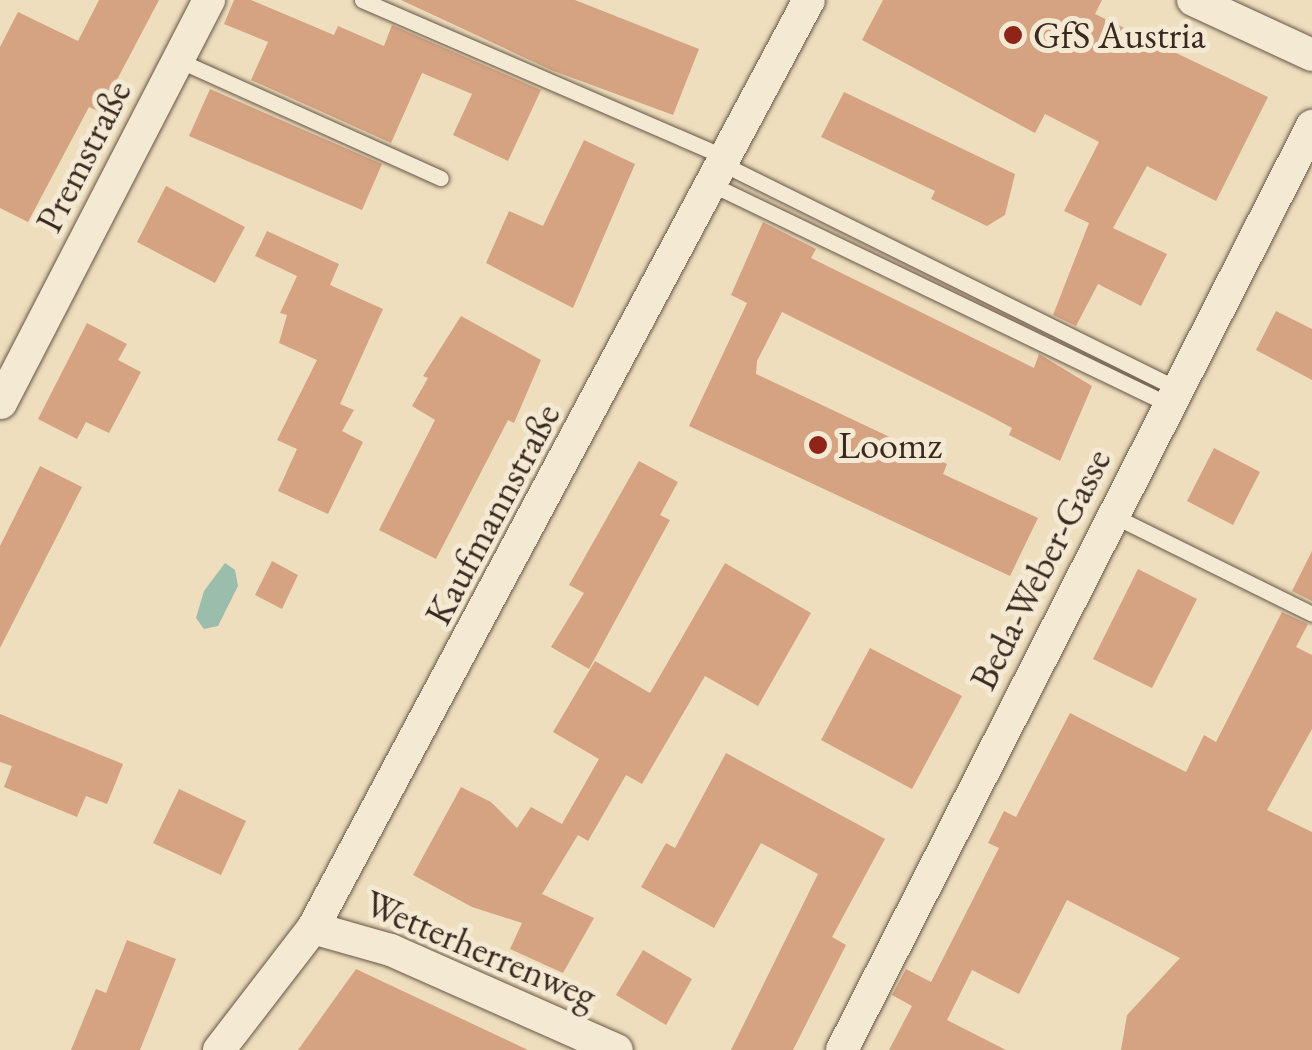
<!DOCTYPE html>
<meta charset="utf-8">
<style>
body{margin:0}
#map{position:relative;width:1312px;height:1050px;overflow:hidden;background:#eedebd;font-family:"EB Garamond",serif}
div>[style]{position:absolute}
.water>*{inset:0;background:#9abdac}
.building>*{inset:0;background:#d5a381}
.roads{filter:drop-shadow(0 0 2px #675647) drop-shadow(0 0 2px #675647)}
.lane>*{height:15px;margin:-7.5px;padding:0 7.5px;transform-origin:7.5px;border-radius:7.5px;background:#f4ead4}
.street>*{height:32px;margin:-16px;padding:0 16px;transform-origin:16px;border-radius:16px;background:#f4ead4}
.dots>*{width:28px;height:28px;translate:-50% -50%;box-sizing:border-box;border:5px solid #f4ead4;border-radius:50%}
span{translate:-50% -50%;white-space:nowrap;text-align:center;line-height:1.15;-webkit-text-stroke:10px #f4ead4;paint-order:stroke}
.poi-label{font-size:38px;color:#3a2920}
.left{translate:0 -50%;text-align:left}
.street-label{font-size:38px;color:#3a2920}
</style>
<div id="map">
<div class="water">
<div style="clip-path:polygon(225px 563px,235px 570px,238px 586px,218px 626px,204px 629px,196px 618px,204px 591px)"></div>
</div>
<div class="building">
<div style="clip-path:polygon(99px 0,159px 0,100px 112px,89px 107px,28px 222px,0 208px,0 47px,18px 12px,78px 41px)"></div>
<div style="clip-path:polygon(234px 0,251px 0,334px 35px,338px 26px,384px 46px,392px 25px,541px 90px,508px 161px,453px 135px,472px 94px,422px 73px,391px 143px,251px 80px,268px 42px,224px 24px)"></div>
<div style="clip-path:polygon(401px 0,575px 0,699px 49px,673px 115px,551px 70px)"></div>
<div style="clip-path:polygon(883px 0,1102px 0,1095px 14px,1268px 97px,1216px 201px,1147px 166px,1113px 228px,1167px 254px,1141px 306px,1098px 284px,1076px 326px,1053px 315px,1089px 223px,1064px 211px,1099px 142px,1045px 114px,1035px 133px,862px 40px)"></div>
<div style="clip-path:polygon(210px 89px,382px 164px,362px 210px,189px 136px)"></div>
<div style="clip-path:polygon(844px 92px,1015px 174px,1005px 215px,987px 226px,931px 199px,935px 191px,821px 137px)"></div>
<div style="clip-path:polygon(584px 140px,635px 164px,573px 308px,486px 263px,509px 211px,543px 226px)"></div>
<div style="clip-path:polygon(166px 186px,245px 227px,215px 283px,137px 242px)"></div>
<div style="clip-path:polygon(763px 222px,816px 249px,811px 258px,1034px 368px,1039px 354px,1092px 386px,1060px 461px,1009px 435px,1012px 428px,986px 414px,782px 312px,757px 361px,756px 374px,947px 464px,943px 474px,1038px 518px,1010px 576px,689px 426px,747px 303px,731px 295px)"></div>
<div style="clip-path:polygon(267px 231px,339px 264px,330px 285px,383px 309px,340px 404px,354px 410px,342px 431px,363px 442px,328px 514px,278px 491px,297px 449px,277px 440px,317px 360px,279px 343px,287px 315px,280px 313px,297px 276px,255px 256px)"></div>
<div style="clip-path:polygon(1276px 311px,1312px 329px,1312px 380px,1256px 350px)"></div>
<div style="clip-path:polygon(461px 316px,541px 360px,514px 423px,508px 420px,436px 559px,379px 530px,435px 420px,412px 406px,428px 378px,423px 376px)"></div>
<div style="clip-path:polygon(87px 323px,127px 344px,118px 360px,141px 372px,109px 433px,86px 422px,77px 439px,38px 419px)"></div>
<div style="clip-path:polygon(1214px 448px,1260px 472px,1233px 525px,1187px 501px)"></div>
<div style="clip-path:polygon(639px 461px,678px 482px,660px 515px,670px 520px,589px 669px,551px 647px,584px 593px,569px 585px)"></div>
<div style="clip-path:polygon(40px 466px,82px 487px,0 648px,0 546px)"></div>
<div style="clip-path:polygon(1312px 551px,1312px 601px,1292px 591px)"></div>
<div style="clip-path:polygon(272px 561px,298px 575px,282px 609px,255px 595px)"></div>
<div style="clip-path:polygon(725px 563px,811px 613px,758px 706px,705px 676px,642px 784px,626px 775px,588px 841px,578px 835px,542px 894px,594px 918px,563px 973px,510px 949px,522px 923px,472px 907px,413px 875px,461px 787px,491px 802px,517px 828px,531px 807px,562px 824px,599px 759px,553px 732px,595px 661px,650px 693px)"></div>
<div style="clip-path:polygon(1138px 569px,1197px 599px,1152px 688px,1093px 659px)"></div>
<div style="clip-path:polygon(1282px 612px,1308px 624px,1296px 647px,1312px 655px,1312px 729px,1267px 810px,1312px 832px,1312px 1050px,1121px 1050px,1127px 1015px,1180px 958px,1067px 900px,1019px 994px,972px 970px,947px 1020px,1006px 1050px,889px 1050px,912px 1006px,892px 995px,906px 969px,931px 982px,999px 848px,988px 843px,1004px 811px,1016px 817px,1070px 713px,1186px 772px,1204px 735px,1216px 742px)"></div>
<div style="clip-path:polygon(870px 648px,962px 696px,912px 789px,821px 740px)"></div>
<div style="clip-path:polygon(0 714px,123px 764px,107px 804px,86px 796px,77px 817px,4px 787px,12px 766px,0 762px)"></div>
<div style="clip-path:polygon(726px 753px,885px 839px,832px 937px,846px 945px,793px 1050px,731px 1050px,818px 874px,761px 843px,714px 928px,641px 887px,666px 843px,675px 848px)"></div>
<div style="clip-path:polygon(179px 789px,246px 821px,221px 875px,153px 843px)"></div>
<div style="clip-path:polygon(127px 940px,176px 959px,140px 1050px,71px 1050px,96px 989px,106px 993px)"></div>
<div style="clip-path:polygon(643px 950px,692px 979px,666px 1025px,616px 995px)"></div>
<div style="clip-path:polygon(356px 969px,528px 1050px,298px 1050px)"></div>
</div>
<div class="roads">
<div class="lane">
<div style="left:362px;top:0;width:395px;rotate:23.4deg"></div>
<div style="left:178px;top:60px;width:288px;rotate:24.2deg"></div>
<div style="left:721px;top:163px;width:508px;rotate:26.31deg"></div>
<div style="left:711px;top:184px;width:507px;rotate:25.71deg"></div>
<div style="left:1112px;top:515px;width:223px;rotate:26.3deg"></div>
</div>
<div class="street">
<div style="left:1193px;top:0;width:131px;rotate:24.8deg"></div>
<div style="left:1px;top:403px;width:454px;rotate:-62.7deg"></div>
<div style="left:313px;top:928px;width:81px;rotate:15.8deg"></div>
<div style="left:391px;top:950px;width:247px;rotate:23.9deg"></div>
<div style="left:219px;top:1050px;width:154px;rotate:-52.4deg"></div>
<div style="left:313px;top:928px;width:1052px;rotate:-61.88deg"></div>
<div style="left:842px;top:1050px;width:1037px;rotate:-63.04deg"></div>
</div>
</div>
<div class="dots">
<div style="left:1013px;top:35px;background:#8f2418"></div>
<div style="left:818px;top:445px;background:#8f2418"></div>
</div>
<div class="poi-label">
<span class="left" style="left:1033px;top:35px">GfS Austria</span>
<span class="left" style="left:838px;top:445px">Loomz</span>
</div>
<div class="street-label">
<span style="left:83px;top:156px;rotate:-63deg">Premstraße</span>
<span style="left:492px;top:514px;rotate:-62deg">Kaufmannstraße</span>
<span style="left:1040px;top:569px;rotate:-63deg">Beda-Weber-Gasse</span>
<span style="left:481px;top:949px;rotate:23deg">Wetterherrenweg</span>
</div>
</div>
